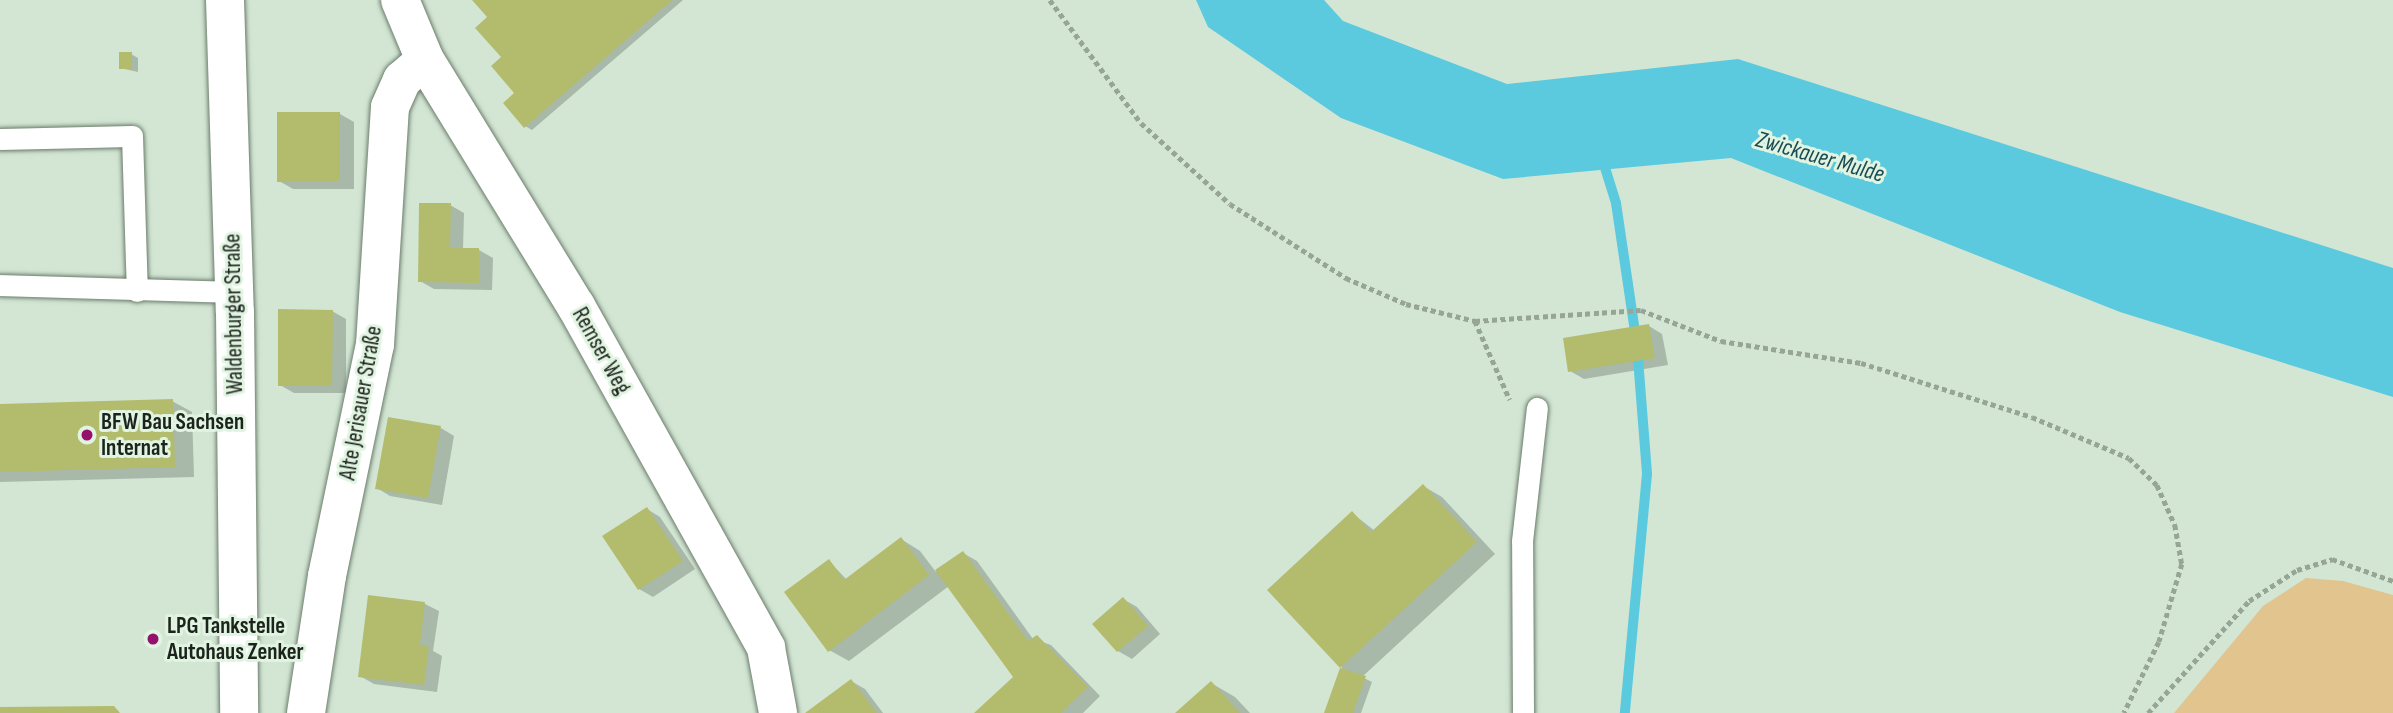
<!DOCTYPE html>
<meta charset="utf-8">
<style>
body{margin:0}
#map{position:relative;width:2393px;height:713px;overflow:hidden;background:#d3e6d4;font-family:"Sofia Sans Condensed",sans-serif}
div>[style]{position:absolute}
.green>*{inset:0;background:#e2c48f}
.water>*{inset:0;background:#5bcade}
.shadow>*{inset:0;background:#0003}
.stream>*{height:10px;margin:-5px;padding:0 5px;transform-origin:5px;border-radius:5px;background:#5bcade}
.building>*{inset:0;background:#b3bc6c}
.path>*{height:4.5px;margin-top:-2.25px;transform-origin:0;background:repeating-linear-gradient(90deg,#96a596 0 5px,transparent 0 8.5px)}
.roads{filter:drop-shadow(0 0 2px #6b7c6b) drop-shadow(0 0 2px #6b7c6b)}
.lane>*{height:21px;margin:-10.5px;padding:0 10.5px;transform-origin:10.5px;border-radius:10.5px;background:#fff}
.street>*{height:38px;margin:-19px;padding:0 19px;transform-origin:19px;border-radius:19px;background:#fff}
.secondary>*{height:38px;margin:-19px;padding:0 19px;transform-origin:19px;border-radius:19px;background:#fff}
.dots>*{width:19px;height:19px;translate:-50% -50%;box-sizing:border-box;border:4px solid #e0f4e1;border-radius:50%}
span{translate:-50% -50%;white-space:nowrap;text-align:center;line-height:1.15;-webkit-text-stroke:6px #e0f4e1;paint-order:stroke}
.street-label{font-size:23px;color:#1c231c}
.poi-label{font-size:23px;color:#1c231c;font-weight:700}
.left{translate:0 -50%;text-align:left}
.water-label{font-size:24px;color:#1b4c54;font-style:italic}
</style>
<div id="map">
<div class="green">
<div style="clip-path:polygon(2306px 578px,2343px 581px,2393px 595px,2393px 713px,2174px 713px,2263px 606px)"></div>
</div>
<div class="water">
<div style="clip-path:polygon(1196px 0,1324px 0,1343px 21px,1507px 84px,1738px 59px,2393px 268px,2393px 397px,2120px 312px,1731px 158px,1503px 179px,1341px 118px,1208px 27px)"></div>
</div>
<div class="shadow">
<div style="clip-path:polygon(474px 0,683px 0,532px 130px,525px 126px,489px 18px)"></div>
<div style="clip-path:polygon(131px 54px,138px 58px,138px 72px,120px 68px)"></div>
<div style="clip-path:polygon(340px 114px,354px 122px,354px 189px,293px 189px,279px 181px)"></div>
<div style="clip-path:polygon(450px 205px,464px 213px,463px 250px,479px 250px,493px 258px,492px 290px,434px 289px,420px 281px)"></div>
<div style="clip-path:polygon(332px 311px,346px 319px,346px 393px,294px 393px,280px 385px)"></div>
<div style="clip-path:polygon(1649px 326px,1662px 334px,1668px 365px,1584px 379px,1570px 371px)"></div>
<div style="clip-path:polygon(172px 401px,192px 412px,194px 477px,0 482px,0 406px)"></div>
<div style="clip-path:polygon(441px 428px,454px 436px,442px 505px,390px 496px,377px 488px)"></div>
<div style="clip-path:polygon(1423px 486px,1442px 497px,1495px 554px,1362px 677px,1372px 682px,1361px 713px,1326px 713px,1342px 667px,1270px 590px,1352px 513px,1375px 531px)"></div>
<div style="clip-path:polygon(647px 509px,660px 517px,695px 569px,653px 597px,639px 589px)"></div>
<div style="clip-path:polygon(901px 539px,920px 551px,936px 572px,963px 553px,977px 561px,1033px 639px,1051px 645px,1100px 696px,1083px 713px,976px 713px,1015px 677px,949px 586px,849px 661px,829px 650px,829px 561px,847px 580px)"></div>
<div style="clip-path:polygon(370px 597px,425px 604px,439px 611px,433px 651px,442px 656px,437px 692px,374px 684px,360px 676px)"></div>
<div style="clip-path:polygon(1123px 599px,1137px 607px,1160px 634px,1132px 659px,1118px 651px)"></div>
<div style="clip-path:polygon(851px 681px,865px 689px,883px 713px,808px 713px)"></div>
<div style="clip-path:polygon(1211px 683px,1235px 697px,1250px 713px,1178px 713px)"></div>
</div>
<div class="stream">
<div style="left:1602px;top:158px;width:47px;rotate:72.7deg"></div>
<div style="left:1616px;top:203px;width:145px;rotate:81.6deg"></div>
<div style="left:1637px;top:346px;width:128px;rotate:85.5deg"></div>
<div style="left:1647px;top:474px;width:240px;rotate:95.3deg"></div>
</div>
<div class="building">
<div style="clip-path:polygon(472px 0,672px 0,524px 128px,503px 103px,514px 93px,491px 66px,501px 57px,475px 28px,487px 17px)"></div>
<div style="clip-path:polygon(119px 52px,132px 52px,132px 69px,119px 69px)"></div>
<div style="clip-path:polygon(277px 112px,340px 112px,340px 182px,277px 182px)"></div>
<div style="clip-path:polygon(419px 203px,451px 203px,450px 248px,479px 248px,479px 283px,418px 282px)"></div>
<div style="clip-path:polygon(278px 309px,333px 310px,332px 386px,278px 386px)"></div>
<div style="clip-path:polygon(1649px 324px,1655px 358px,1568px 372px,1563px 338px)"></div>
<div style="clip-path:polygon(173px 399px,175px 467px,0 472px,0 404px)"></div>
<div style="clip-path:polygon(388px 417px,441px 426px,428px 498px,375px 489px)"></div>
<div style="clip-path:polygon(1423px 484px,1477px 542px,1340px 668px,1267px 590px,1352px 511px,1371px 532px)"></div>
<div style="clip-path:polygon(647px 507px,683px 561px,638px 590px,602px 536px)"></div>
<div style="clip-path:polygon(901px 537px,929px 575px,828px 652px,784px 592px,829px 559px,844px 580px)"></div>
<div style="clip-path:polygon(963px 551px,1028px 641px,1037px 635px,1088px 687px,1061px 713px,974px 713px,1013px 677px,935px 570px)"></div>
<div style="clip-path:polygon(368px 595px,425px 602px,420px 645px,429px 647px,424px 685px,358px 677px)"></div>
<div style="clip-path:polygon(1123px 597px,1148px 626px,1117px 652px,1092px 624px)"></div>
<div style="clip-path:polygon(1340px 668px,1366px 676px,1353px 713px,1324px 713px)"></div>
<div style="clip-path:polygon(851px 679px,877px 713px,805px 713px)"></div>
<div style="clip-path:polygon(1211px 681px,1240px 713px,1175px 713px)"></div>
<div style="clip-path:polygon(114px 706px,120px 713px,0 713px,0 707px)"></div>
</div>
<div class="path">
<div style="left:1050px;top:0;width:153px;rotate:53.5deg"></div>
<div style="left:1141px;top:123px;width:120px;rotate:42.3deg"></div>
<div style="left:1230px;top:204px;width:138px;rotate:32.5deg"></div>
<div style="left:1346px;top:278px;width:65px;rotate:23.4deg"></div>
<div style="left:1406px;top:304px;width:71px;rotate:13.8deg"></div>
<div style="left:1475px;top:321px;width:166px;rotate:-3.8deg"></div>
<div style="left:1641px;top:310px;width:86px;rotate:21.2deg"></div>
<div style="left:1721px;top:341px;width:142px;rotate:8.9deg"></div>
<div style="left:1861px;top:363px;width:179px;rotate:17.5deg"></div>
<div style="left:2032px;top:417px;width:105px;rotate:22.9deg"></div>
<div style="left:2129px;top:458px;width:39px;rotate:44deg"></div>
<div style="left:2157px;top:485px;width:44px;rotate:65.8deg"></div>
<div style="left:2175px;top:525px;width:40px;rotate:80deg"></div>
<div style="left:2182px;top:564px;width:81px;rotate:106.4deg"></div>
<div style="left:2159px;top:642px;width:79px;rotate:116.2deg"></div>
<div style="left:1475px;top:321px;width:86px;rotate:66.1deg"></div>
<div style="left:2148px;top:713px;width:151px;rotate:-48deg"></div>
<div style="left:2249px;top:601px;width:57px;rotate:-32.9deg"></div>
<div style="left:2297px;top:570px;width:37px;rotate:-17deg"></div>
<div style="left:2332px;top:559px;width:65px;rotate:19.8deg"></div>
</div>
<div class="roads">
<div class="lane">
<div style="left:0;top:139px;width:132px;rotate:-1.3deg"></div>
<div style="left:132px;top:136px;width:155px;rotate:88.2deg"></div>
<div style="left:0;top:285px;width:234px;rotate:1.7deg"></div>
<div style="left:1523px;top:713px;width:172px;rotate:-90.3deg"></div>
<div style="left:1522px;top:541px;width:134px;rotate:-83.6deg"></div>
</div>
<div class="street">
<div style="left:400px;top:0;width:65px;rotate:67.4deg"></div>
<div style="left:425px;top:60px;width:289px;rotate:58.5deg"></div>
<div style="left:576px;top:306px;width:391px;rotate:60.9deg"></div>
<div style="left:766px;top:648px;width:66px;rotate:79.5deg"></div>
<div style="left:306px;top:713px;width:139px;rotate:-81.3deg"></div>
<div style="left:327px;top:576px;width:236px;rotate:-78.3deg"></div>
<div style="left:375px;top:345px;width:238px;rotate:-86.4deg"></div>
<div style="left:390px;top:107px;width:30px;rotate:-66deg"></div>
<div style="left:402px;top:80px;width:30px;rotate:-41deg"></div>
</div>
<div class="secondary">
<div style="left:225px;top:0;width:312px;rotate:88.2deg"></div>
<div style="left:235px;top:312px;width:401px;rotate:89.4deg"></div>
</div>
</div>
<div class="dots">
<div style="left:87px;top:435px;background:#94126b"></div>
<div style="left:153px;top:639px;background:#94126b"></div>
</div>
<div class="street-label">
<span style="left:234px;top:314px;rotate:-91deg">Waldenburger Straße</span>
<span style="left:601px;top:351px;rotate:61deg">Remser Weg</span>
<span style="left:361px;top:403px;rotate:-80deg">Alte Jerisauer Straße</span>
</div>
<div class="poi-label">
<span class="left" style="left:101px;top:435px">BFW Bau Sachsen<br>Internat</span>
<span class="left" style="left:167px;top:639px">LPG Tankstelle<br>Autohaus Zenker</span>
</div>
<div class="water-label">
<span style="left:1820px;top:157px;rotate:16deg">Zwickauer Mulde</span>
</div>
</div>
